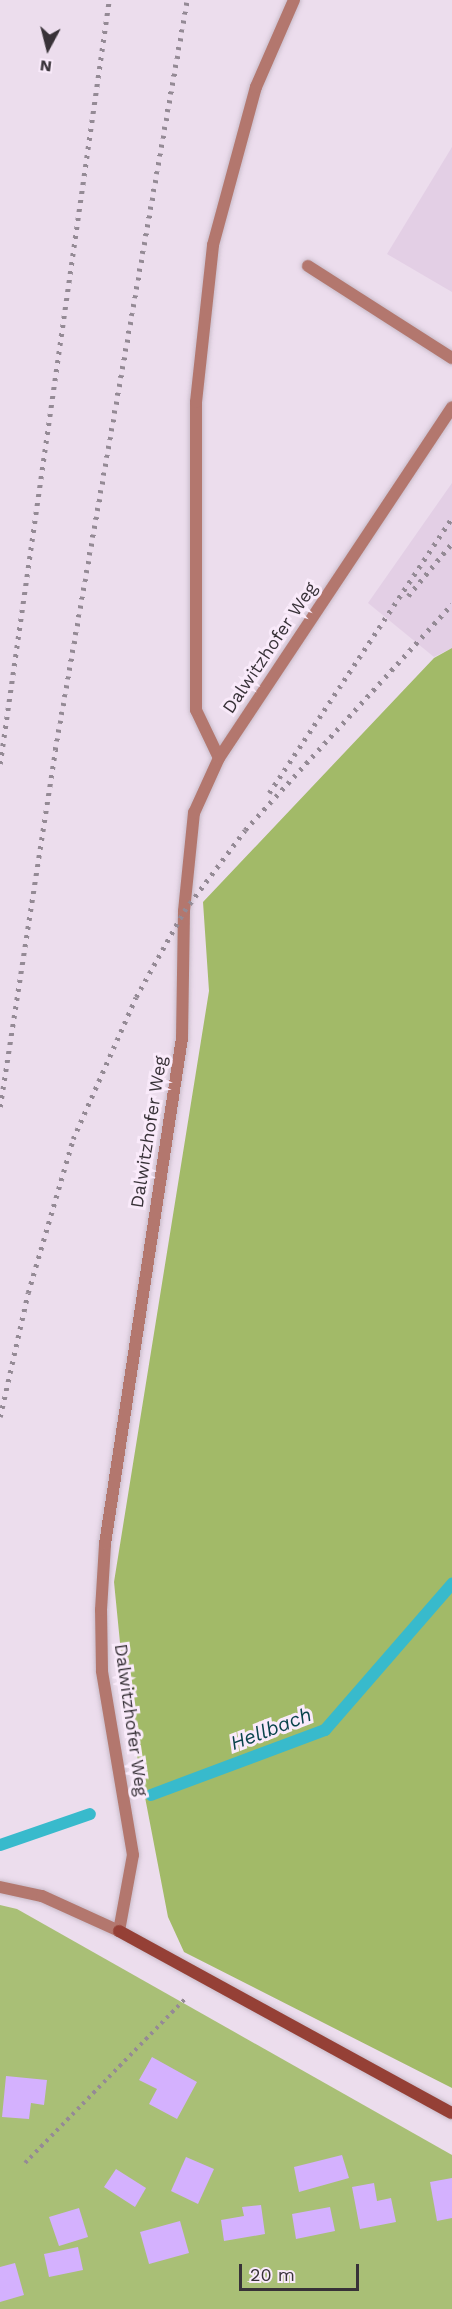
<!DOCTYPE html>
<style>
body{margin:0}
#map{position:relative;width:452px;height:2309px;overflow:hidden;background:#ecdded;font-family:"Work Sans",sans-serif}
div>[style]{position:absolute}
.built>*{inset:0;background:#e3cfe5}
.green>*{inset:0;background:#a9bf76}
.forest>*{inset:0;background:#a2ba68}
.stream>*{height:12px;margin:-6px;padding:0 6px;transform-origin:6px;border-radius:6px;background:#38bacc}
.building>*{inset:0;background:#d4b1fe}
.path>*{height:4px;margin-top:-2px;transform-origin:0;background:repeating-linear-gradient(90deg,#958a95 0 3px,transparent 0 7.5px)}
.roads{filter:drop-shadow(0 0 2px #c8bbc9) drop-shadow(0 0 2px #c8bbc9)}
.lane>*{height:12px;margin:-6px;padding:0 6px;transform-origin:6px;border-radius:6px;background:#b3776e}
.street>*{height:12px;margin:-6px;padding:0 6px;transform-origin:6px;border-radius:6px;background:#b3776e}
.secondary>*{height:12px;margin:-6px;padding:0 6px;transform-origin:6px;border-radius:6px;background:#954036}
.rail>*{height:4.5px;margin-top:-2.25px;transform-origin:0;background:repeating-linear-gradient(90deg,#948a95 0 3px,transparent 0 9px)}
span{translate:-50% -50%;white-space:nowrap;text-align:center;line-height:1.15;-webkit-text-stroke:6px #f9eafa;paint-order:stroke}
.street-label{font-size:18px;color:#383238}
.water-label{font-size:20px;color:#09434b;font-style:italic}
.north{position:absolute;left:18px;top:18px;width:60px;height:60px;-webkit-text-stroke:4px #f9eafa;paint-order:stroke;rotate:187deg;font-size:16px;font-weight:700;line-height:24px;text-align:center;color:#383238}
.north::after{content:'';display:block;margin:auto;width:21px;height:27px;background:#383238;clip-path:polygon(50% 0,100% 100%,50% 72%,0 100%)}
.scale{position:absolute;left:239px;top:2264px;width:120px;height:27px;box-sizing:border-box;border:3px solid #383238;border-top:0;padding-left:8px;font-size:18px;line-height:21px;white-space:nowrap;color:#383238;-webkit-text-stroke:4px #f9eafa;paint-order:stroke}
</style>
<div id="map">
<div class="built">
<div style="clip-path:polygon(452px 147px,452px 292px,387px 254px)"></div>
<div style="clip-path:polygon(452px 483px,452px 648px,434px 657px,368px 603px)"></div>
</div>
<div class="green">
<div style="clip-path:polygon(0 1905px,17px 1909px,452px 2155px,452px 2309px,0 2309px)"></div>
</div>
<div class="forest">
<div style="clip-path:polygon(452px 648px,452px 2088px,184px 1952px,168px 1917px,125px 1693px,114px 1582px,209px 991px,203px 902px,434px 658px)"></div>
</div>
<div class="stream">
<div style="left:151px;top:1795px;width:186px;rotate:-20.5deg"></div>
<div style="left:325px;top:1730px;width:194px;rotate:-49deg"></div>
<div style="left:0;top:1845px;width:95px;rotate:-19deg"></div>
</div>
<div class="building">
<div style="clip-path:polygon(152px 2057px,197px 2082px,177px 2119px,149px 2104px,157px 2089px,139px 2080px)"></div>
<div style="clip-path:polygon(6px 2076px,47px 2080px,44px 2105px,31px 2103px,29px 2119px,2px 2117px)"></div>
<div style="clip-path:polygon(342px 2155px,349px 2178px,299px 2192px,294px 2167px)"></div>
<div style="clip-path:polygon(186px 2157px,214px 2169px,198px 2204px,171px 2191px)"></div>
<div style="clip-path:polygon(116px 2169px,146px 2188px,135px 2207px,104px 2187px)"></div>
<div style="clip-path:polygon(452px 2178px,452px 2218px,437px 2221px,430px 2182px)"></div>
<div style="clip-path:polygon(374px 2183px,377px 2201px,391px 2198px,396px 2222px,360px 2229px,352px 2187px)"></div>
<div style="clip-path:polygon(261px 2205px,265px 2234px,224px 2241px,221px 2220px,244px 2216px,242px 2207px)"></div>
<div style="clip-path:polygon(330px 2207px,335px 2231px,296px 2239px,292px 2214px)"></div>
<div style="clip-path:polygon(79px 2208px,88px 2237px,59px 2246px,49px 2217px)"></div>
<div style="clip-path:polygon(180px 2221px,189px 2253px,149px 2264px,140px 2232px)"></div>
<div style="clip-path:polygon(78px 2247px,83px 2270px,49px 2277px,44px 2254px)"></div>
<div style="clip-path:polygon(15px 2263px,24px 2295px,0 2302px,0 2267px)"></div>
</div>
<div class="path">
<div style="left:25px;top:2163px;width:231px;rotate:-45.7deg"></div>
</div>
<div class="roads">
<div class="lane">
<div style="left:308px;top:266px;width:171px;rotate:32.6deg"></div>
<div style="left:196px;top:710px;width:53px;rotate:64.4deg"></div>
</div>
<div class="street">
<div style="left:196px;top:710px;width:308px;rotate:-90deg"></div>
<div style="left:196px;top:402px;width:158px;rotate:-83.8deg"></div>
<div style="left:213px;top:245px;width:164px;rotate:-74.8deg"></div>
<div style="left:256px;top:87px;width:95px;rotate:-66.4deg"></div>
<div style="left:0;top:1887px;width:43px;rotate:12.1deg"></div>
<div style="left:42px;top:1896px;width:85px;rotate:24.4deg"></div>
<div style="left:119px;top:1931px;width:77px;rotate:-79.6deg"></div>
<div style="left:133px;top:1855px;width:187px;rotate:-99.6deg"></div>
<div style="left:102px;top:1671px;width:61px;rotate:-90.9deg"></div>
<div style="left:101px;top:1610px;width:66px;rotate:-86.5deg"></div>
<div style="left:105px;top:1544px;width:512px;rotate:-81.35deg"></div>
<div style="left:182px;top:1038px;width:127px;rotate:-89.1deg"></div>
<div style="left:184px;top:911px;width:99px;rotate:-84.2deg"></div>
<div style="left:194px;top:813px;width:60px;rotate:-65.6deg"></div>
<div style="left:219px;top:758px;width:421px;rotate:-56.4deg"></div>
</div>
<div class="secondary">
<div style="left:119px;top:1931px;width:379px;rotate:28.7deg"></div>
</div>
</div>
<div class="rail">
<div style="left:408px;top:596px;width:69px;rotate:-50.3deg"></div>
<div style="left:0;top:764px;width:772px;rotate:-81.88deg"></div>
<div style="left:269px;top:793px;width:330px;rotate:-56.4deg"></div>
<div style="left:0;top:1107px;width:361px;rotate:-81.2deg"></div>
<div style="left:55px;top:750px;width:762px;rotate:-80.02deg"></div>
<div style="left:0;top:1417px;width:127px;rotate:-77.3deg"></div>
<div style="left:28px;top:1293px;width:160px;rotate:-73.7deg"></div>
<div style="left:73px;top:1139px;width:155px;rotate:-66.1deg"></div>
<div style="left:136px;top:997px;width:98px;rotate:-60.8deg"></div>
<div style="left:184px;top:911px;width:101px;rotate:-53deg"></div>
<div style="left:245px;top:830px;width:306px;rotate:-47.5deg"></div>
</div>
<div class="street-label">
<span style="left:270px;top:648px;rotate:-56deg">Dalwitzhofer Weg</span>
<span style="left:149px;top:1132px;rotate:-81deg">Dalwitzhofer Weg</span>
<span style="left:131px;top:1720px;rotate:82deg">Dalwitzhofer Weg</span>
</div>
<div class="water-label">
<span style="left:271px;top:1729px;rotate:-21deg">Hellbach</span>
</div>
<div class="north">N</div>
<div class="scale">20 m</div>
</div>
